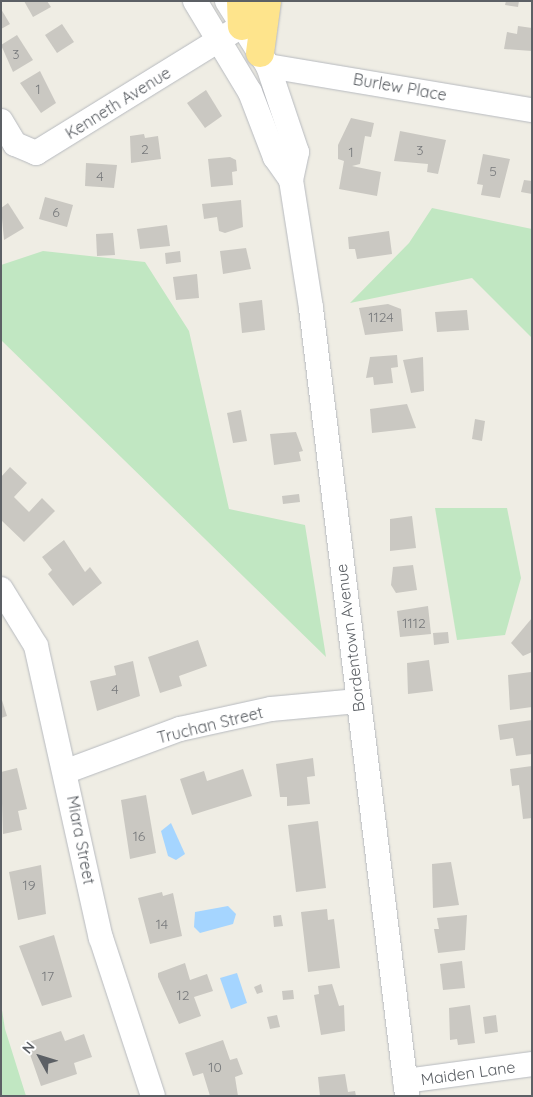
<!DOCTYPE html>
<style>
body{margin:0}
#map{position:relative;width:533px;height:1097px;overflow:hidden;background:#efede4;font-family:Quicksand,sans-serif}
div>[style]{position:absolute}
.green>*{inset:0;background:#c1e7c2}
.water>*{inset:0;background:#a5d5ff}
.building>*{inset:0;background:#cac8c2}
.roads{filter:drop-shadow(0 0 1px #b7babf) drop-shadow(0 0 1px #b7babf)}
.minor>*{height:24px;margin:-12px;padding:0 12px;transform-origin:12px;border-radius:12px;background:#fff}
.highway>*{height:28px;margin:-14px;padding:0 14px;transform-origin:14px;border-radius:14px;background:#fee48c}
span{translate:-50% -50%;white-space:nowrap;text-align:center;line-height:1.15;-webkit-text-stroke:4px #fff;paint-order:stroke}
.number-label{font-size:14px;color:#787a7c}
.number-label span{-webkit-text-stroke-width:0}
.street-label{font-size:16px;color:#5c6065}
.frame{position:absolute;inset:0;border:2px solid #5c6065;pointer-events:none}
.north{position:absolute;left:15px;top:1032px;width:50px;height:50px;-webkit-text-stroke:4px #fff;paint-order:stroke;rotate:309deg;font-size:14px;font-weight:700;line-height:20px;text-align:center;color:#5c6065}
.north::after{content:'';display:block;margin:auto;width:18px;height:22px;background:#5c6065;clip-path:polygon(50% 0,100% 100%,50% 72%,0 100%)}
</style>
<div id="map">
<div class="green">
<div style="clip-path:polygon(432px 208px,532px 229px,532px 338px,472px 278px,350px 303px,409px 243px)"></div>
<div style="clip-path:polygon(43px 251px,145px 262px,189px 331px,229px 509px,305px 525px,326px 657px,1px 340px,1px 265px)"></div>
<div style="clip-path:polygon(507px 508px,521px 578px,505px 635px,457px 640px,435px 508px)"></div>
<div style="clip-path:polygon(1px 1004px,5px 1029px,26px 1096px,1px 1096px)"></div>
</div>
<div class="water">
<div style="clip-path:polygon(171px 823px,185px 854px,176px 860px,168px 856px,161px 831px)"></div>
<div style="clip-path:polygon(228px 906px,236px 914px,233px 924px,200px 933px,194px 927px,195px 912px)"></div>
<div style="clip-path:polygon(237px 973px,247px 1003px,231px 1009px,220px 978px)"></div>
</div>
<div class="building">
<div style="clip-path:polygon(24px 1px,47px 1px,51px 7px,33px 17px)"></div>
<div style="clip-path:polygon(506px 1px,519px 1px,518px 7px,505px 5px)"></div>
<div style="clip-path:polygon(1px 9px,10px 24px,1px 29px)"></div>
<div style="clip-path:polygon(62px 24px,74px 42px,57px 53px,45px 35px)"></div>
<div style="clip-path:polygon(518px 26px,532px 28px,532px 51px,504px 49px,507px 32px,517px 34px)"></div>
<div style="clip-path:polygon(17px 35px,33px 60px,13px 72px,1px 45px)"></div>
<div style="clip-path:polygon(40px 71px,56px 103px,41px 113px,20px 83px)"></div>
<div style="clip-path:polygon(206px 90px,222px 116px,205px 128px,187px 103px)"></div>
<div style="clip-path:polygon(351px 118px,374px 123px,371px 137px,365px 136px,360px 164px,352px 166px,381px 172px,377px 196px,339px 189px,344px 161px,338px 159px,338px 145px)"></div>
<div style="clip-path:polygon(400px 131px,446px 140px,438px 174px,427px 172px,428px 164px,394px 161px)"></div>
<div style="clip-path:polygon(144px 134px,145px 138px,158px 136px,161px 159px,131px 163px,130px 136px)"></div>
<div style="clip-path:polygon(483px 154px,510px 159px,500px 198px,481px 195px,483px 185px,477px 184px)"></div>
<div style="clip-path:polygon(230px 157px,236px 160px,237px 171px,232px 172px,233px 185px,211px 187px,208px 159px)"></div>
<div style="clip-path:polygon(86px 163px,117px 165px,114px 188px,85px 186px)"></div>
<div style="clip-path:polygon(524px 180px,532px 181px,532px 194px,521px 192px)"></div>
<div style="clip-path:polygon(45px 197px,73px 205px,67px 227px,39px 219px)"></div>
<div style="clip-path:polygon(241px 200px,243px 227px,225px 233px,219px 231px,217px 217px,204px 219px,202px 204px)"></div>
<div style="clip-path:polygon(8px 203px,24px 228px,4px 240px,1px 208px)"></div>
<div style="clip-path:polygon(167px 225px,170px 246px,140px 249px,137px 229px)"></div>
<div style="clip-path:polygon(389px 231px,392px 254px,357px 259px,355px 249px,349px 249px,348px 237px)"></div>
<div style="clip-path:polygon(113px 233px,115px 255px,97px 256px,96px 234px)"></div>
<div style="clip-path:polygon(246px 248px,251px 269px,223px 274px,220px 251px)"></div>
<div style="clip-path:polygon(180px 251px,181px 262px,166px 264px,165px 253px)"></div>
<div style="clip-path:polygon(197px 274px,199px 298px,176px 300px,173px 277px)"></div>
<div style="clip-path:polygon(262px 300px,265px 330px,242px 333px,239px 303px)"></div>
<div style="clip-path:polygon(388px 304px,401px 309px,403px 331px,365px 335px,359px 308px)"></div>
<div style="clip-path:polygon(467px 310px,469px 330px,437px 332px,435px 312px)"></div>
<div style="clip-path:polygon(397px 355px,398px 367px,391px 368px,393px 383px,374px 385px,373px 377px,366px 378px,370px 357px)"></div>
<div style="clip-path:polygon(423px 357px,424px 391px,411px 393px,403px 360px)"></div>
<div style="clip-path:polygon(407px 404px,416px 428px,372px 433px,370px 409px)"></div>
<div style="clip-path:polygon(241px 410px,247px 441px,233px 443px,227px 413px)"></div>
<div style="clip-path:polygon(475px 419px,485px 421px,482px 441px,472px 439px)"></div>
<div style="clip-path:polygon(296px 432px,303px 451px,299px 452px,301px 461px,274px 465px,270px 434px)"></div>
<div style="clip-path:polygon(10px 467px,27px 483px,14px 497px,29px 512px,42px 498px,55px 511px,24px 542px,1px 520px,1px 477px)"></div>
<div style="clip-path:polygon(299px 494px,300px 502px,283px 504px,282px 496px)"></div>
<div style="clip-path:polygon(412px 516px,416px 548px,390px 551px,390px 519px)"></div>
<div style="clip-path:polygon(64px 540px,85px 572px,90px 567px,102px 583px,73px 606px,48px 574px,52px 570px,42px 557px)"></div>
<div style="clip-path:polygon(413px 565px,417px 590px,396px 593px,391px 585px,393px 567px)"></div>
<div style="clip-path:polygon(428px 606px,431px 634px,400px 637px,397px 611px)"></div>
<div style="clip-path:polygon(532px 618px,532px 652px,523px 656px,511px 643px)"></div>
<div style="clip-path:polygon(448px 632px,449px 643px,434px 645px,433px 633px)"></div>
<div style="clip-path:polygon(198px 640px,207px 666px,179px 676px,182px 686px,160px 693px,148px 657px)"></div>
<div style="clip-path:polygon(429px 660px,433px 691px,408px 694px,407px 663px)"></div>
<div style="clip-path:polygon(133px 661px,140px 696px,97px 711px,90px 681px,116px 675px,114px 666px)"></div>
<div style="clip-path:polygon(531px 672px,532px 707px,510px 710px,508px 675px)"></div>
<div style="clip-path:polygon(1px 697px,7px 716px,1px 718px)"></div>
<div style="clip-path:polygon(532px 720px,532px 754px,516px 756px,513px 738px,500px 740px,498px 725px)"></div>
<div style="clip-path:polygon(313px 758px,315px 776px,307px 777px,310px 804px,287px 806px,287px 797px,280px 797px,276px 764px)"></div>
<div style="clip-path:polygon(532px 766px,532px 818px,523px 819px,519px 785px,512px 786px,510px 769px)"></div>
<div style="clip-path:polygon(17px 768px,27px 809px,18px 811px,22px 830px,3px 834px,1px 772px)"></div>
<div style="clip-path:polygon(243px 769px,252px 796px,192px 815px,180px 779px,204px 771px,207px 781px)"></div>
<div style="clip-path:polygon(146px 795px,156px 853px,130px 859px,121px 800px)"></div>
<div style="clip-path:polygon(318px 821px,326px 888px,296px 892px,288px 825px)"></div>
<div style="clip-path:polygon(451px 862px,459px 905px,433px 908px,432px 864px)"></div>
<div style="clip-path:polygon(41px 865px,46px 914px,18px 920px,9px 872px)"></div>
<div style="clip-path:polygon(162px 892px,163px 896px,173px 893px,182px 936px,150px 944px,138px 898px)"></div>
<div style="clip-path:polygon(327px 909px,328px 920px,334px 919px,340px 968px,308px 972px,301px 912px)"></div>
<div style="clip-path:polygon(281px 915px,283px 926px,274px 927px,273px 916px)"></div>
<div style="clip-path:polygon(467px 915px,465px 950px,438px 953px,434px 929px,439px 929px,437px 918px)"></div>
<div style="clip-path:polygon(54px 935px,72px 997px,42px 1006px,19px 946px)"></div>
<div style="clip-path:polygon(462px 961px,465px 988px,443px 990px,440px 964px)"></div>
<div style="clip-path:polygon(185px 963px,190px 980px,207px 974px,213px 991px,194px 997px,201px 1016px,179px 1024px,158px 977px,158px 973px)"></div>
<div style="clip-path:polygon(261px 984px,263px 992px,257px 994px,254px 987px)"></div>
<div style="clip-path:polygon(332px 984px,339px 1006px,344px 1005px,345px 1031px,321px 1035px,314px 995px,319px 994px,318px 986px)"></div>
<div style="clip-path:polygon(293px 990px,294px 999px,283px 1000px,282px 991px)"></div>
<div style="clip-path:polygon(470px 1005px,475px 1043px,458px 1045px,457px 1039px,450px 1040px,449px 1008px)"></div>
<div style="clip-path:polygon(277px 1015px,280px 1027px,270px 1029px,267px 1017px)"></div>
<div style="clip-path:polygon(496px 1015px,498px 1032px,485px 1034px,483px 1017px)"></div>
<div style="clip-path:polygon(61px 1031px,65px 1041px,84px 1034px,92px 1057px,74px 1063px,77px 1074px,41px 1086px,26px 1043px)"></div>
<div style="clip-path:polygon(223px 1040px,230px 1060px,237px 1058px,243px 1074px,235px 1077px,238px 1096px,210px 1096px,203px 1073px,193px 1076px,185px 1053px)"></div>
<div style="clip-path:polygon(345px 1074px,348px 1092px,355px 1091px,356px 1096px,320px 1096px,318px 1077px)"></div>
</div>
<div class="roads">
<div class="minor">
<div style="left:195px;top:1px;width:106px;rotate:58.9deg"></div>
<div style="left:250px;top:92px;width:70px;rotate:69deg"></div>
<div style="left:275px;top:157px;width:28px;rotate:55deg"></div>
<div style="left:227px;top:1px;width:77px;rotate:57.8deg"></div>
<div style="left:268px;top:66px;width:91px;rotate:71.4deg"></div>
<div style="left:297px;top:152px;width:29px;rotate:102deg"></div>
<div style="left:291px;top:180px;width:130px;rotate:81.1deg"></div>
<div style="left:311px;top:308px;width:794px;rotate:83.05deg"></div>
<div style="left:268px;top:66px;width:268px;rotate:9.5deg"></div>
<div style="left:1px;top:121px;width:27px;rotate:59deg"></div>
<div style="left:15px;top:144px;width:23px;rotate:23deg"></div>
<div style="left:36px;top:153px;width:242px;rotate:-31.7deg"></div>
<div style="left:1px;top:589px;width:67px;rotate:58.4deg"></div>
<div style="left:36px;top:646px;width:299px;rotate:77.5deg"></div>
<div style="left:101px;top:938px;width:166px;rotate:71.8deg"></div>
<div style="left:67px;top:771px;width:121px;rotate:-20.4deg"></div>
<div style="left:180px;top:729px;width:93px;rotate:-12.4deg"></div>
<div style="left:271px;top:709px;width:87px;rotate:-5.3deg"></div>
<div style="left:405px;top:1081px;width:128px;rotate:-7.6deg"></div>
</div>
<div class="highway">
<div style="left:241px;top:1px;width:25px;rotate:88deg"></div>
<div style="left:260px;top:53px;width:52px;rotate:-82.3deg"></div>
</div>
</div>
<div class="number-label">
<span style="left:16px;top:54px">3</span>
<span style="left:38px;top:89px">1</span>
<span style="left:145px;top:149px">2</span>
<span style="left:420px;top:150px">3</span>
<span style="left:351px;top:152px">1</span>
<span style="left:493px;top:171px">5</span>
<span style="left:100px;top:176px">4</span>
<span style="left:56px;top:212px">6</span>
<span style="left:381px;top:317px">1124</span>
<span style="left:414px;top:623px">1112</span>
<span style="left:115px;top:689px">4</span>
<span style="left:139px;top:836px">16</span>
<span style="left:29px;top:885px">19</span>
<span style="left:162px;top:924px">14</span>
<span style="left:48px;top:976px">17</span>
<span style="left:183px;top:995px">12</span>
<span style="left:215px;top:1067px">10</span>
</div>
<div class="street-label">
<span style="left:400px;top:87px;rotate:10deg">Burlew Place</span>
<span style="left:118px;top:103px;rotate:-32deg">Kenneth Avenue</span>
<span style="left:350px;top:638px;rotate:-97deg">Bordentown Avenue</span>
<span style="left:210px;top:725px;rotate:-14deg">Truchan Street</span>
<span style="left:81px;top:840px;rotate:79deg">Miara Street</span>
<span style="left:468px;top:1073px;rotate:-8deg">Maiden Lane</span>
</div>
<div class="frame"></div>
<div class="north">N</div>
</div>
